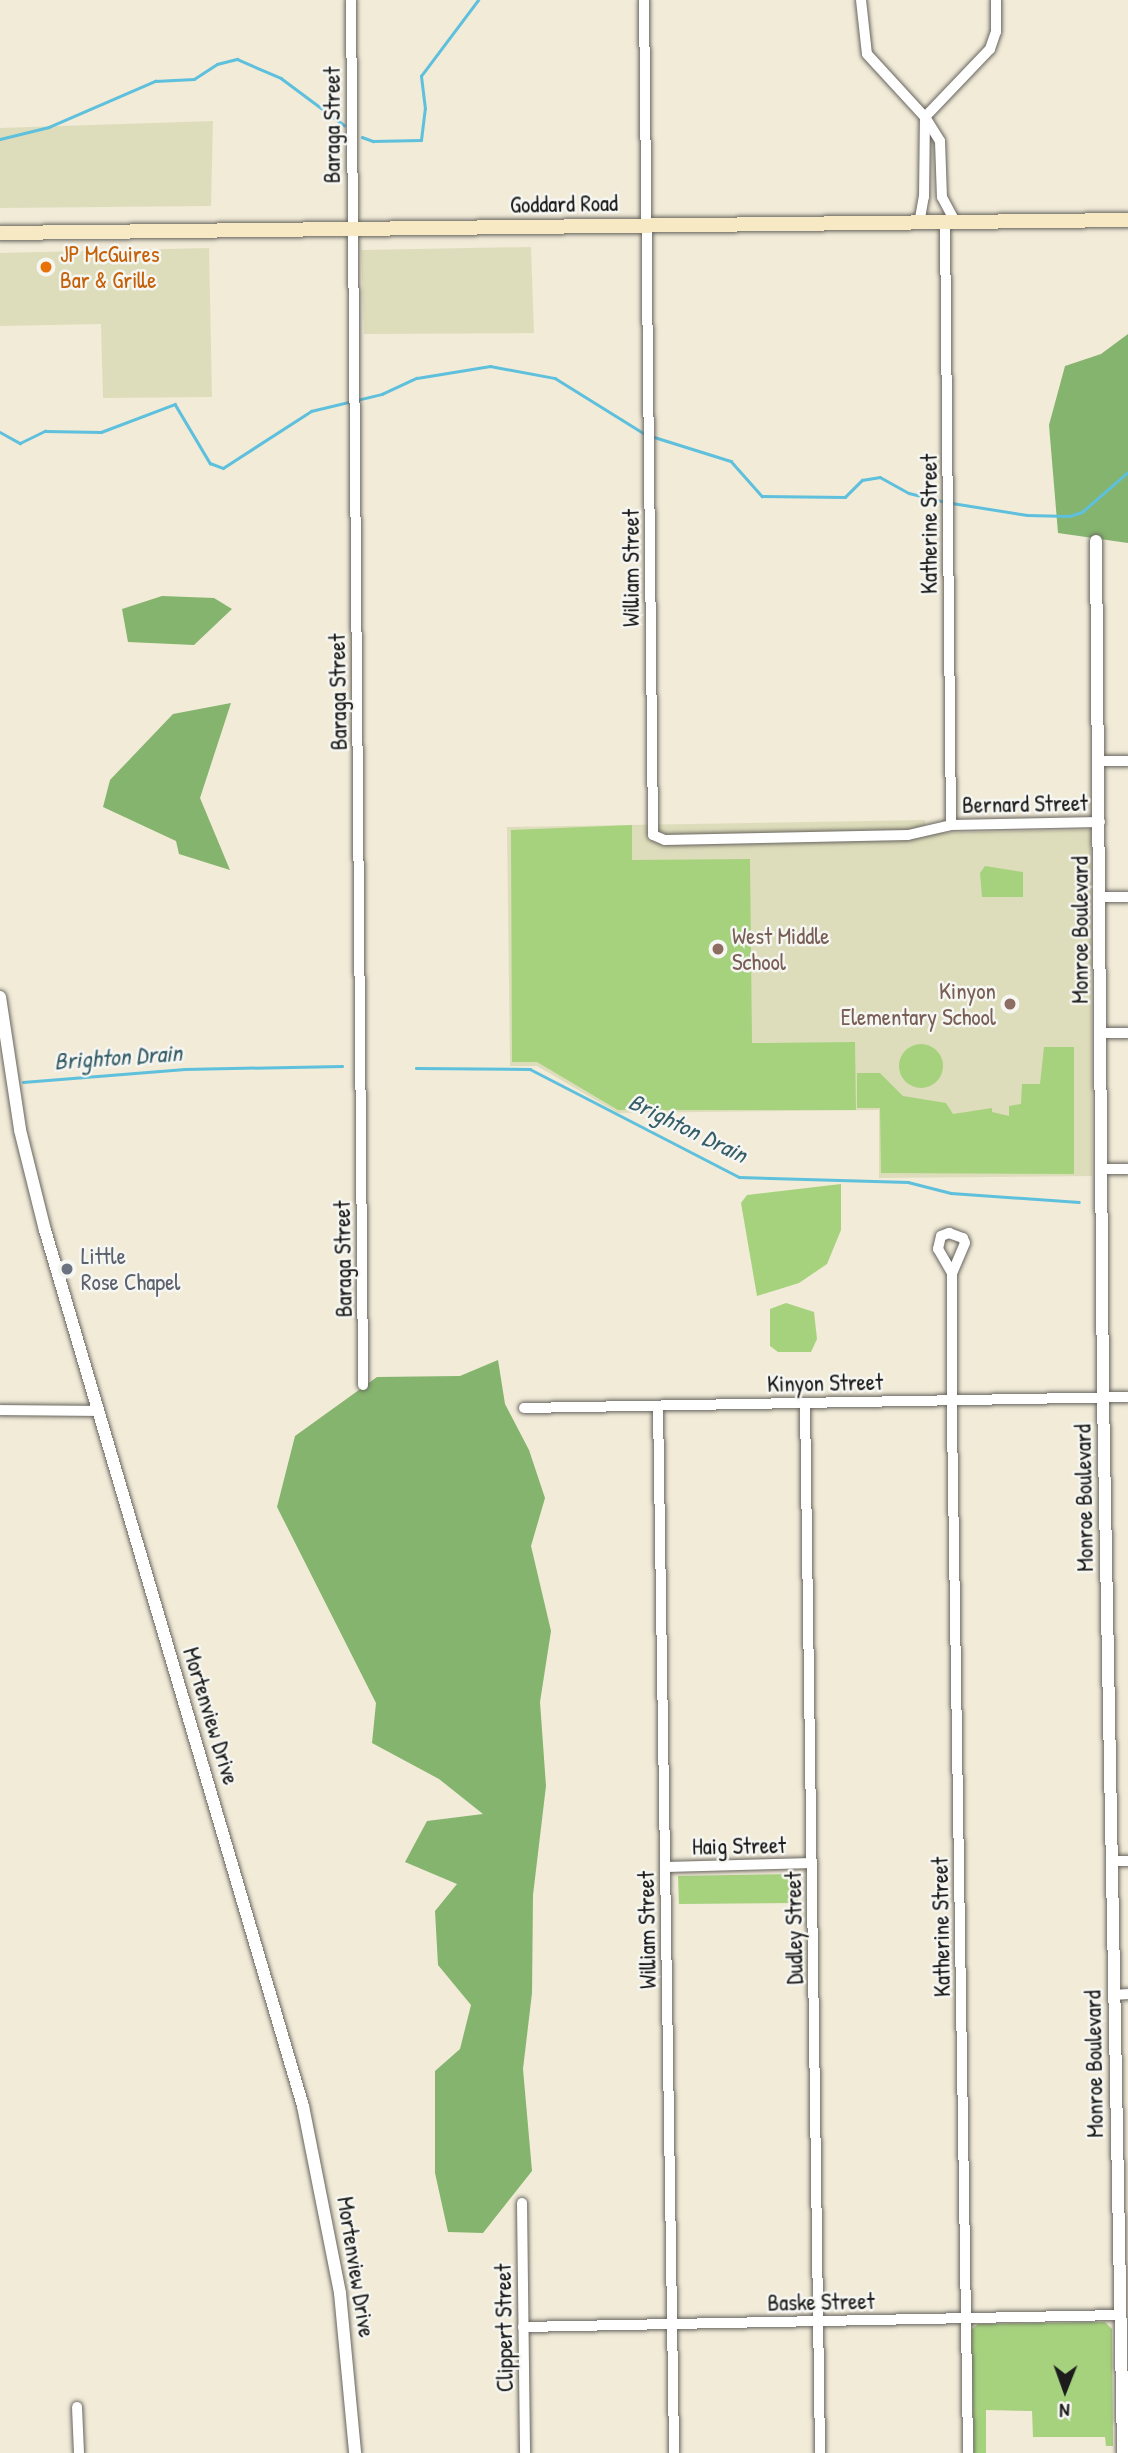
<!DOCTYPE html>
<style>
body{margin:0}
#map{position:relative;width:1128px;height:2453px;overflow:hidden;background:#f1ebd8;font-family:"Patrick Hand",sans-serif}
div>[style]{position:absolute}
.built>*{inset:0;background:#deddbb}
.green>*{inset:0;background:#a6d27e}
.round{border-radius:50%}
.forest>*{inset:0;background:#84b46d}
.stream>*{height:2.5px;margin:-1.25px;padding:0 1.25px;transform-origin:1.25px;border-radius:1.25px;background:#5ec0dc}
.roads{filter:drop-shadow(0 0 2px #67645e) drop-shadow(0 0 2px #67645e)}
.minor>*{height:10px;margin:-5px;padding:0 5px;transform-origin:5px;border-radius:5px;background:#fff}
.tertiary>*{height:12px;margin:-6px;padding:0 6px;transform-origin:6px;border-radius:6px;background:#fff}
.secondary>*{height:14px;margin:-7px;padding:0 7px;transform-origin:7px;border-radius:7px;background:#f7e9c3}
.dots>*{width:19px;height:19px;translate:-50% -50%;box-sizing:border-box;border:4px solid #f6f6f2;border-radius:50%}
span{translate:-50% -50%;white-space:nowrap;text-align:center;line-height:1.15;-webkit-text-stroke:5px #f6f6f2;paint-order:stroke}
.street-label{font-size:23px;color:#1c1c1c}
.food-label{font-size:23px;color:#c56008}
.left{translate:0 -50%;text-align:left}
.education-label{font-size:23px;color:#785e54}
.right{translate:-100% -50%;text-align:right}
.worship-label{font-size:23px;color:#5b616d}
.water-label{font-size:24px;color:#365e69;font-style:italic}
.north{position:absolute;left:1030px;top:2355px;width:70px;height:70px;-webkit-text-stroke:5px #f6f6f2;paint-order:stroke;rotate:181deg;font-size:19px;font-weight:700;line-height:28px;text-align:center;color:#1c1c1c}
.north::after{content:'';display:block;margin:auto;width:24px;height:32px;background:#1c1c1c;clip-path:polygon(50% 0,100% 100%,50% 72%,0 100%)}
</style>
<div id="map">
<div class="built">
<div style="clip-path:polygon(213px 121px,211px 206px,0 208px,0 128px)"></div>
<div style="clip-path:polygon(531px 247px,534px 333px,364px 334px,361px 250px)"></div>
<div style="clip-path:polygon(209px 248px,212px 397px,103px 398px,101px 324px,0 326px,0 253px)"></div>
<div style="clip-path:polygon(925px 820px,926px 833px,1091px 830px,1092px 1176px,879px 1178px,879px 1110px,618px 1113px,537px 1066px,510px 1066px,507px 827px)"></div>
</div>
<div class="green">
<div style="clip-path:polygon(632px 825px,632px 860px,750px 859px,752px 1043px,855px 1042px,856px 1110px,618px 1110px,537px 1062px,512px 1062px,511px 830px)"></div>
<div style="clip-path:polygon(985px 866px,1023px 872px,1023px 897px,982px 897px,980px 873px)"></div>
<div class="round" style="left:899px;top:1044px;width:44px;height:44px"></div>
<div style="clip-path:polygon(1044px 1047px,1074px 1047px,1074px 1174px,881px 1173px,880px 1108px,857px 1108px,857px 1073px,880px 1073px,903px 1096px,946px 1103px,953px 1114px,992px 1108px,992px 1112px,1009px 1116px,1009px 1106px,1021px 1104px,1022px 1084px,1040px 1084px)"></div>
<div style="clip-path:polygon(841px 1184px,841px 1230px,827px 1264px,799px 1283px,757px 1296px,741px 1203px,747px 1195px)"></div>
<div style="clip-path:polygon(786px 1303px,814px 1312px,817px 1339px,811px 1352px,778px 1352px,770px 1346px,770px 1309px)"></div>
<div style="clip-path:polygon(798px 1874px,798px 1903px,679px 1904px,678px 1876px)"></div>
<div style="clip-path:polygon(1105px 2322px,1112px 2329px,1113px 2446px,1106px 2446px,1105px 2437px,1033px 2437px,1032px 2411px,986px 2410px,986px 2453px,974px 2453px,971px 2330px,978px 2324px)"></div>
</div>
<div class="forest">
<div style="clip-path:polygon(1128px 334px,1128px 543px,1058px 533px,1049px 425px,1065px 366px,1101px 354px)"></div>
<div style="clip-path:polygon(162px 596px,214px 598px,232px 609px,194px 645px,128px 642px,122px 609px)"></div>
<div style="clip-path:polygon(231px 703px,200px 798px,230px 870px,179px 854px,176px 841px,103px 807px,110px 780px,173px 714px)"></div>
<div style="clip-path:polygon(498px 1360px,505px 1404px,529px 1450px,545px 1498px,531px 1546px,551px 1631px,540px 1702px,546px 1786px,533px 1895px,532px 1993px,523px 2069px,532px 2171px,483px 2233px,448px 2232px,435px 2173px,435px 2071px,460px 2049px,471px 2005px,438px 1965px,435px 1911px,457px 1884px,405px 1862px,427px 1821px,483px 1814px,439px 1779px,372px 1743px,376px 1703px,277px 1507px,295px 1436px,377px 1377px,460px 1376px)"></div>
</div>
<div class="stream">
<div style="left:362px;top:137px;width:12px;rotate:20deg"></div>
<div style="left:373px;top:141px;width:48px;rotate:-1.2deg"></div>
<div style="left:421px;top:140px;width:31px;rotate:-83deg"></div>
<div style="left:425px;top:109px;width:33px;rotate:-97deg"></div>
<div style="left:421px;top:76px;width:95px;rotate:-53.1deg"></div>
<div style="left:0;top:139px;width:50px;rotate:-13.8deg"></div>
<div style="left:49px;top:127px;width:116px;rotate:-23.5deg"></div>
<div style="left:155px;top:81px;width:39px;rotate:-3deg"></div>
<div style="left:194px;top:79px;width:27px;rotate:-33deg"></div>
<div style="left:217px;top:64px;width:21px;rotate:-14deg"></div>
<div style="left:237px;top:59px;width:48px;rotate:23.4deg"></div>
<div style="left:281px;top:78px;width:79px;rotate:36.7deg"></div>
<div style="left:0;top:432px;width:23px;rotate:29deg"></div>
<div style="left:20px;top:443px;width:28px;rotate:-26deg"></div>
<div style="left:45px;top:431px;width:56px;rotate:1deg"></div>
<div style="left:101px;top:432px;width:79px;rotate:-20.7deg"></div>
<div style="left:175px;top:404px;width:69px;rotate:59.3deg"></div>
<div style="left:210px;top:463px;width:14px;rotate:21deg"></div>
<div style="left:223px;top:468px;width:105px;rotate:-32.9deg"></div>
<div style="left:311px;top:411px;width:73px;rotate:-13.5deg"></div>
<div style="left:382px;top:394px;width:38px;rotate:-25deg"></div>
<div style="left:417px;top:378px;width:74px;rotate:-9.3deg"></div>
<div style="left:490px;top:366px;width:66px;rotate:10.5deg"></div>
<div style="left:555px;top:378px;width:106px;rotate:31.9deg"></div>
<div style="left:651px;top:436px;width:84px;rotate:17.4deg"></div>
<div style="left:731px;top:461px;width:47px;rotate:48.5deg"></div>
<div style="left:762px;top:496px;width:83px;rotate:0.7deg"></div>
<div style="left:845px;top:497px;width:24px;rotate:-45deg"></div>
<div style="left:862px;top:480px;width:18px;rotate:-9deg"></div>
<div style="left:880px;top:477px;width:33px;rotate:29deg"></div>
<div style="left:909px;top:493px;width:37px;rotate:14deg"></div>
<div style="left:952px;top:503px;width:76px;rotate:9.1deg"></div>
<div style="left:1027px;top:515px;width:42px;rotate:1.4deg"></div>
<div style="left:1069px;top:516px;width:14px;rotate:-17deg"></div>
<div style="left:1082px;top:512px;width:61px;rotate:-41deg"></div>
<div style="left:416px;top:1068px;width:114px;rotate:0.5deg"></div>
<div style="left:530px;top:1069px;width:235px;rotate:27.3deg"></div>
<div style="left:739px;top:1177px;width:169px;rotate:1.7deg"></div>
<div style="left:908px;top:1182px;width:44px;rotate:14.3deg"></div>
<div style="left:951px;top:1193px;width:128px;rotate:4deg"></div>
<div style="left:23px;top:1082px;width:162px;rotate:-4.6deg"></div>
<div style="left:184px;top:1069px;width:158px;rotate:-1.1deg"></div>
</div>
<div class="roads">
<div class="minor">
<div style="left:351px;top:0;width:1385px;rotate:89.5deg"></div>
<div style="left:644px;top:0;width:835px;rotate:89.38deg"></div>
<div style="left:653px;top:835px;width:13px;rotate:23deg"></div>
<div style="left:665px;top:840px;width:243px;rotate:-1.2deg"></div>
<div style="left:908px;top:835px;width:44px;rotate:-13.1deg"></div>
<div style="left:951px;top:825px;width:149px;rotate:-1.2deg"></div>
<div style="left:861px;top:0;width:54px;rotate:83.7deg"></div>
<div style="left:867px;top:54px;width:86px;rotate:47.4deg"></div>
<div style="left:925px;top:117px;width:94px;rotate:-46.3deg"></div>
<div style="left:990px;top:49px;width:18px;rotate:-71deg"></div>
<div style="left:996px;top:32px;width:32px;rotate:-90deg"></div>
<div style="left:945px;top:223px;width:602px;rotate:89.43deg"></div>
<div style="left:919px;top:224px;width:27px;rotate:-80deg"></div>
<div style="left:924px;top:197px;width:80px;rotate:-89.3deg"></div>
<div style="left:925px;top:117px;width:28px;rotate:58deg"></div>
<div style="left:940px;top:141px;width:56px;rotate:88deg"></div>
<div style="left:942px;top:197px;width:30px;rotate:62deg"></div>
<div style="left:1099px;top:761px;width:29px"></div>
<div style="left:1100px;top:897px;width:28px"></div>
<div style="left:1101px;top:1033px;width:27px"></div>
<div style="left:1101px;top:1169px;width:27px"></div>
<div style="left:952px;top:1273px;width:28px;rotate:-120deg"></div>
<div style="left:938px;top:1249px;width:13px;rotate:-77deg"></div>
<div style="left:941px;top:1236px;width:9px;rotate:-21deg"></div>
<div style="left:949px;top:1233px;width:15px;rotate:20deg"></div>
<div style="left:963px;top:1238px;width:5px;rotate:68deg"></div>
<div style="left:965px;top:1243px;width:33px;rotate:113deg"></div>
<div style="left:952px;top:1273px;width:146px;rotate:90deg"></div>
<div style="left:952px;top:1419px;width:1034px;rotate:89.11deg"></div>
<div style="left:805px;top:1403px;width:1050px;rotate:89.18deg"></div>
<div style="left:658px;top:1406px;width:1047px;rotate:89.12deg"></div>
<div style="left:524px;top:1408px;width:604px;rotate:-1.04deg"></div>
<div style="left:0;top:1410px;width:98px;rotate:0.6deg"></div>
<div style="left:1112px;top:1861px;width:16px"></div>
<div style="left:666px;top:1867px;width:146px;rotate:-1.6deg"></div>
<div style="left:1114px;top:1995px;width:14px;rotate:-4deg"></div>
<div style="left:522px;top:2203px;width:250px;rotate:89.3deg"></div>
<div style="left:523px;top:2327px;width:597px;rotate:-1.15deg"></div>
<div style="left:77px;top:2407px;width:46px;rotate:87.5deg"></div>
</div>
<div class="tertiary">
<div style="left:1096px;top:541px;width:856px;rotate:89.53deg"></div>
<div style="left:1103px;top:1397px;width:1056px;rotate:88.91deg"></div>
<div style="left:0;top:997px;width:134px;rotate:81.4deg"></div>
<div style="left:20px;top:1130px;width:103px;rotate:76deg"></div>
<div style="left:45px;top:1230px;width:913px;rotate:73.59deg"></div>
<div style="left:303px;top:2106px;width:191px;rotate:78.8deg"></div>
<div style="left:340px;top:2293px;width:161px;rotate:84.6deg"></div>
</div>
<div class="secondary">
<div style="left:0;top:233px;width:1128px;rotate:-0.66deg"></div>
</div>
</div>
<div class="dots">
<div style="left:46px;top:267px;background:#e8710a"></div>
<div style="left:718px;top:949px;background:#8d6e63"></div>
<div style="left:1010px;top:1004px;background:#8d6e63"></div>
<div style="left:67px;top:1269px;background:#6b7280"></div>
</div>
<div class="street-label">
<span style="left:332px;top:125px;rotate:-90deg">Baraga Street</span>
<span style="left:564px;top:204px;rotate:-1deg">Goddard Road</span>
<span style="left:929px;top:524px;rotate:-90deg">Katherine Street</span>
<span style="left:631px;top:568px;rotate:-90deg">William Street</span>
<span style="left:338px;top:692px;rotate:-91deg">Baraga Street</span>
<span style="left:1025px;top:804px;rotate:-1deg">Bernard Street</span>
<span style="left:1080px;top:930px;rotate:-90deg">Monroe Boulevard</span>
<span style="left:343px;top:1259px;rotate:-91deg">Baraga Street</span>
<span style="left:825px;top:1383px;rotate:-1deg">Kinyon Street</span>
<span style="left:1084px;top:1498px;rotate:-91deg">Monroe Boulevard</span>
<span style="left:211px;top:1716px;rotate:73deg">Mortenview Drive</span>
<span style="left:739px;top:1846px;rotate:-1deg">Haig Street</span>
<span style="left:941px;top:1927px;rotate:-91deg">Katherine Street</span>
<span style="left:794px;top:1928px;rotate:-91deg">Dudley Street</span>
<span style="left:647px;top:1930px;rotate:-91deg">William Street</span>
<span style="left:1094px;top:2064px;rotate:-91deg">Monroe Boulevard</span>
<span style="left:356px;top:2267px;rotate:81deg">Mortenview Drive</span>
<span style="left:821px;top:2302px;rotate:-1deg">Baske Street</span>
<span style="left:504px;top:2328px;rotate:-91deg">Clippert Street</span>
</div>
<div class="food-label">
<span class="left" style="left:60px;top:267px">JP McGuires<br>Bar &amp; Grille</span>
</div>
<div class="education-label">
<span class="left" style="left:732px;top:949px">West Middle<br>School</span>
<span class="right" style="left:996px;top:1004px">Kinyon<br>Elementary School</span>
</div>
<div class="worship-label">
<span class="left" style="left:81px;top:1269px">Little<br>Rose Chapel</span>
</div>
<div class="water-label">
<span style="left:118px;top:1057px;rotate:-4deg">Brighton Drain</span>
<span style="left:688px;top:1128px;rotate:26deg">Brighton Drain</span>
</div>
<div class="north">N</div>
</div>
